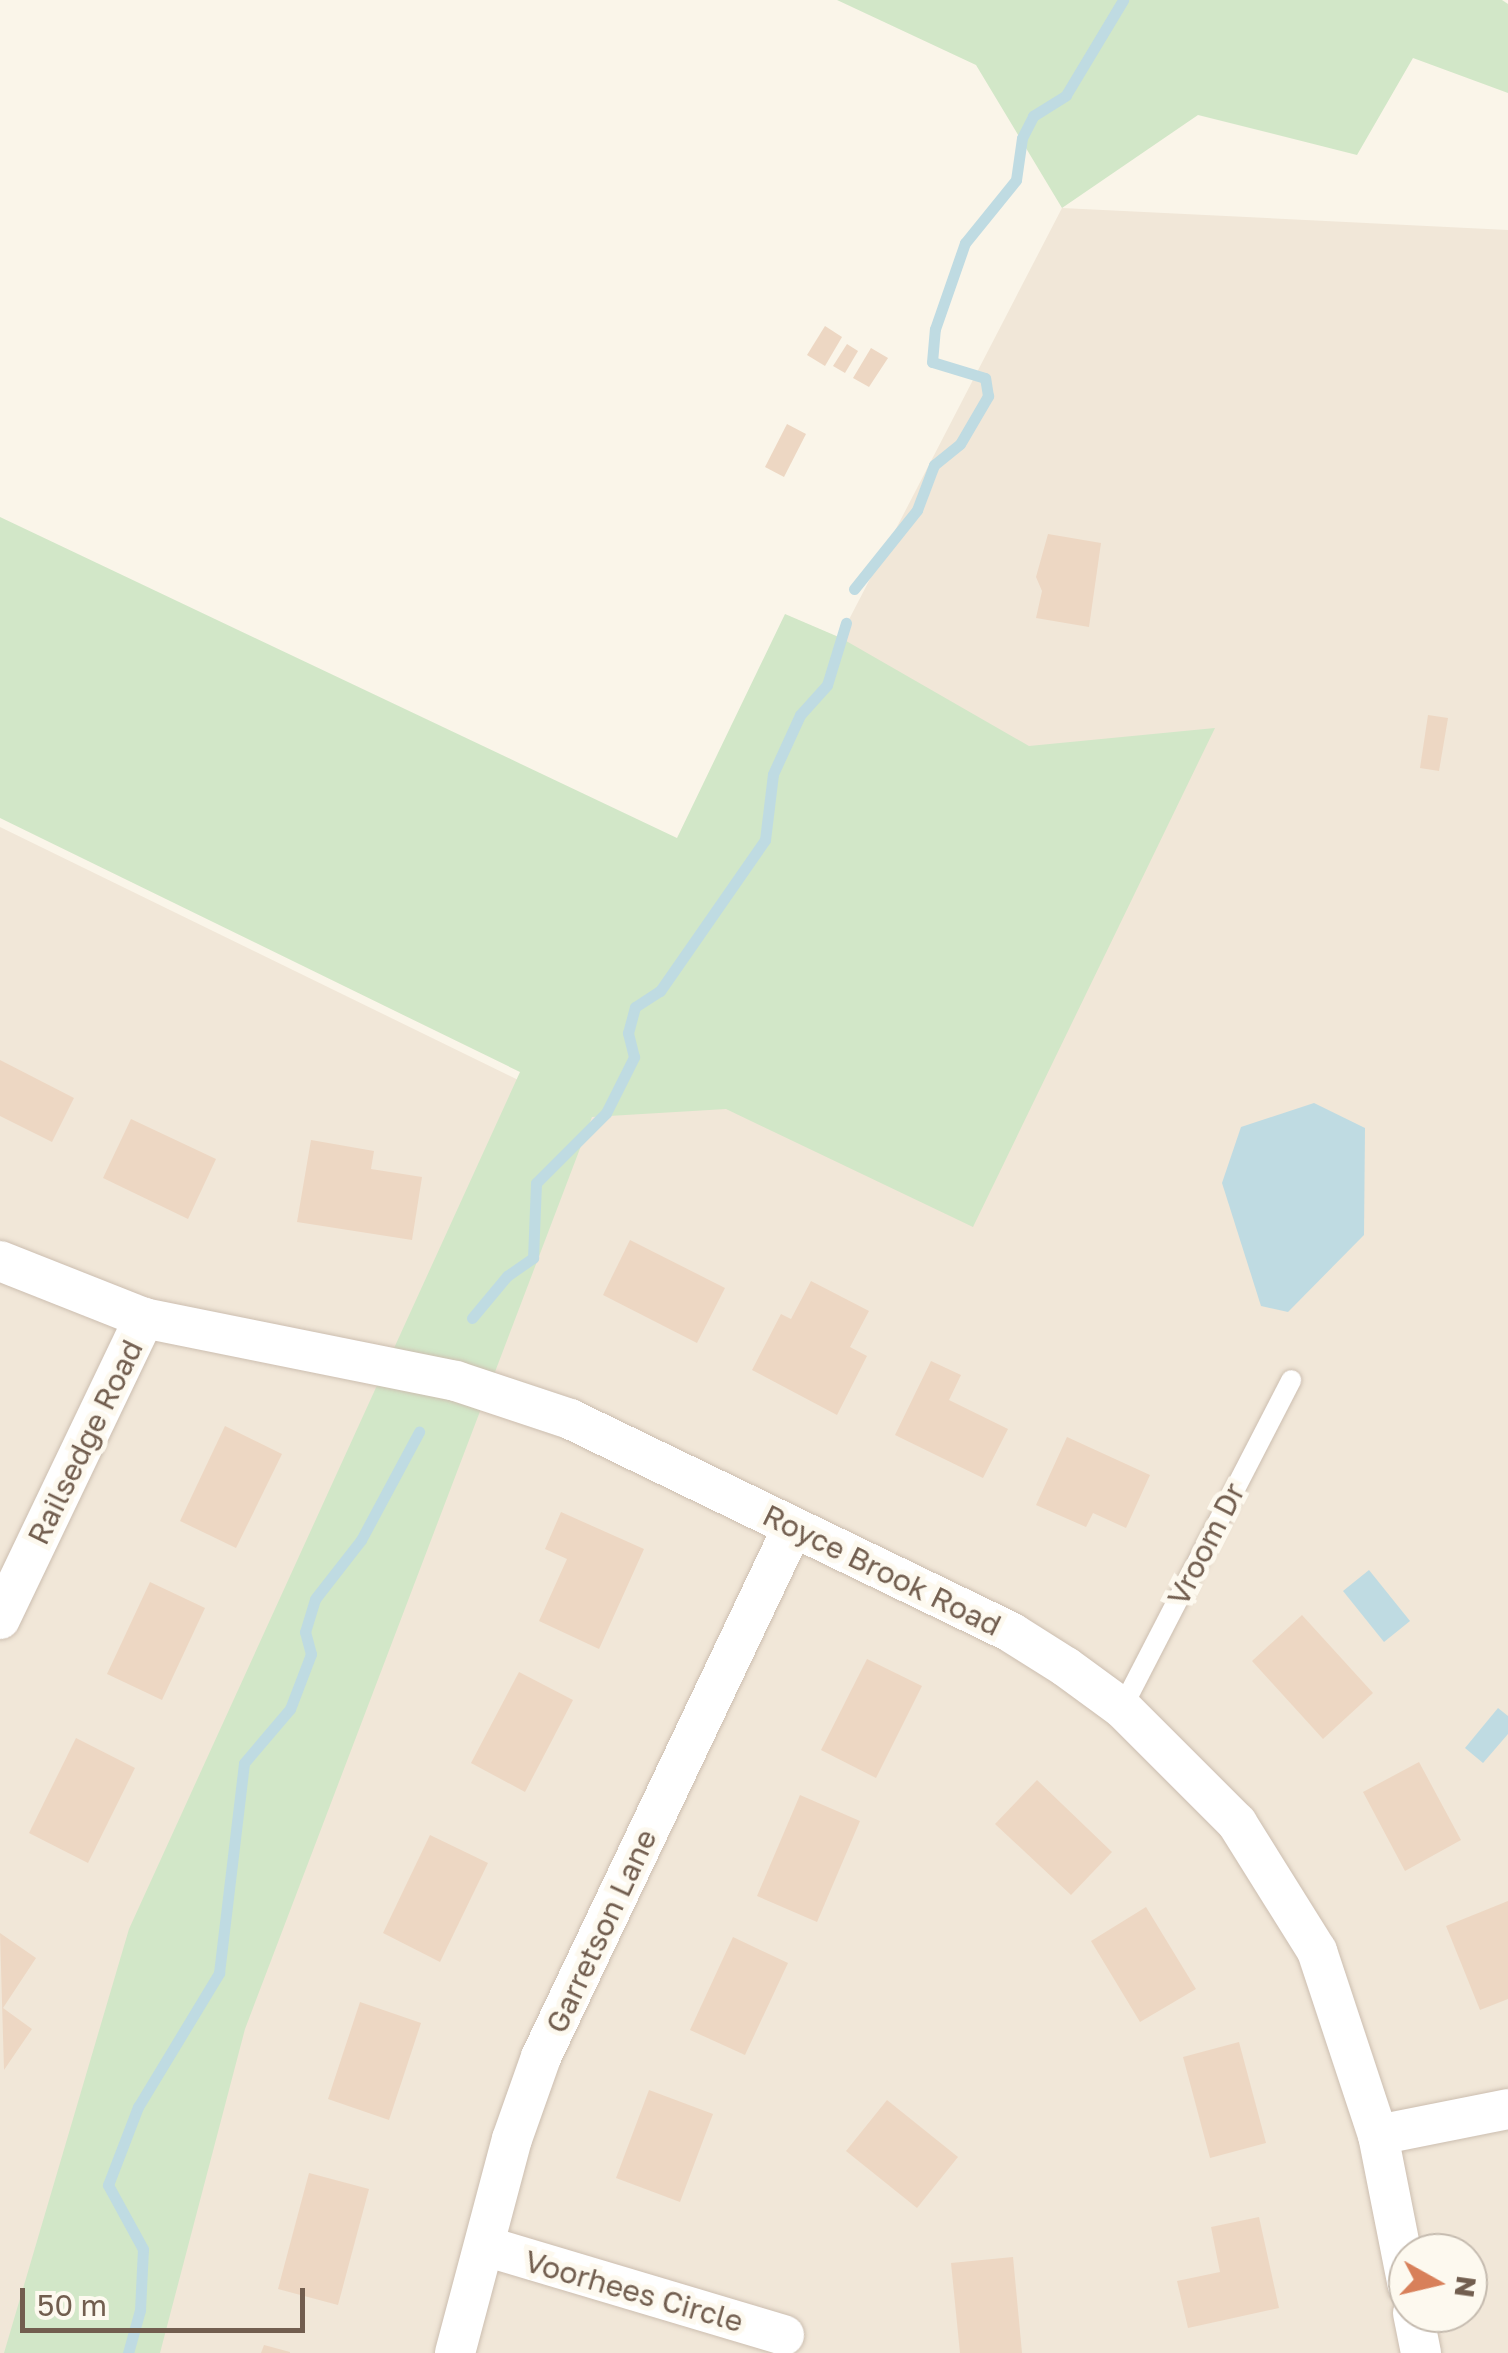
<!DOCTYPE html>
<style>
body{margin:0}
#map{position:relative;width:1508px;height:2353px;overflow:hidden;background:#faf5e9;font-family:"Golos Text",sans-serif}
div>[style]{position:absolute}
.residential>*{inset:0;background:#f1e7d8}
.green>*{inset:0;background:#d2e7c8}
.water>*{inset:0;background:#bfdbe2}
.stream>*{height:11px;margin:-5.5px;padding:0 5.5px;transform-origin:5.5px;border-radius:5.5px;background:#bfdbe2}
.building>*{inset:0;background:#edd7c3}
.roads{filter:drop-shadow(0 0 2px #ccbeb0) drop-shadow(0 0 2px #ccbeb0)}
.service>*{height:20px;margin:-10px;padding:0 10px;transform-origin:10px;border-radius:10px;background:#fff}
.minor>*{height:40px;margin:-20px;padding:0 20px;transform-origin:20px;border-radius:20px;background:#fff}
span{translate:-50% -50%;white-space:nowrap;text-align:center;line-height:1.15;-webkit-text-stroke:10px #fdf9ef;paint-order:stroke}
.street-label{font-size:30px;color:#725e4f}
.north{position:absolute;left:1388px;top:2233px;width:100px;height:100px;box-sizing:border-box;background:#fdf9ef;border:2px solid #c5bbaf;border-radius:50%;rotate:98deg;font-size:28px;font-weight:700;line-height:40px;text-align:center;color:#725e4f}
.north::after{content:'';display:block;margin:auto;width:35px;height:45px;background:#d8805a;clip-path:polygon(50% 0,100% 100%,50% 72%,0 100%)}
.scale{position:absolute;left:20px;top:2288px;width:285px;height:45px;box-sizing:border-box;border:5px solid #725e4f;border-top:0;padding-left:12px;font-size:30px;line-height:35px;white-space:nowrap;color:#725e4f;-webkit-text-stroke:8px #fdf9ef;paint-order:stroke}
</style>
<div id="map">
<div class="residential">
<div style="clip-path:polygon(evenodd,1062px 208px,1508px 230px,1508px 2353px,0 2353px,0 827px,592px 1116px,1062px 208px,1408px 2253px,1468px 2253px,1468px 2313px,1408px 2313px,1408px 2253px)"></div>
</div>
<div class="green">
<div style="clip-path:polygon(837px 0,1502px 0,1508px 4px,1508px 93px,1413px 58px,1357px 155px,1198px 115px,1062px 208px,976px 65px)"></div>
<div style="clip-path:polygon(0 517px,677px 838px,785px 614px,841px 638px,1029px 746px,1215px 728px,973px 1227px,726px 1109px,592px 1117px,245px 2029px,160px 2353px,4px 2353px,129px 1929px,520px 1072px,0 818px)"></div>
</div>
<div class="water">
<div style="clip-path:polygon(1314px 1103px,1365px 1128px,1364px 1235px,1288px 1312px,1261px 1306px,1222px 1183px,1241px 1127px)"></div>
<div style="clip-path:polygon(1369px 1570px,1410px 1621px,1384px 1642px,1343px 1591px)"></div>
<div style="clip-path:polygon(1498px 1708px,1508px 1716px,1508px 1734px,1483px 1763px,1465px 1748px)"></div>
</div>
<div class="stream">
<div style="left:854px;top:589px;width:101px;rotate:-51.4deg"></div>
<div style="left:917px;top:510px;width:48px;rotate:-69.3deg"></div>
<div style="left:934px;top:465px;width:33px;rotate:-39deg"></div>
<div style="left:960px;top:444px;width:56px;rotate:-59.7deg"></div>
<div style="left:988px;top:396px;width:18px;rotate:-99deg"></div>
<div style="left:985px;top:378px;width:55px;rotate:-163.2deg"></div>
<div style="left:932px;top:362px;width:33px;rotate:-85deg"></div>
<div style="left:935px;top:329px;width:91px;rotate:-70.8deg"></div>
<div style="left:965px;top:243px;width:81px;rotate:-51deg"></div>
<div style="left:1016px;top:180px;width:42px;rotate:-81.9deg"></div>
<div style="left:1022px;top:138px;width:25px;rotate:-63deg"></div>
<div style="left:1033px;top:116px;width:39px;rotate:-32deg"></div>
<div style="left:1066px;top:95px;width:111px;rotate:-59deg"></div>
<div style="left:472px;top:1318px;width:55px;rotate:-50.2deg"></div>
<div style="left:507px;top:1276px;width:32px;rotate:-35deg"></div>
<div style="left:533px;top:1258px;width:75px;rotate:-87.7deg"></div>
<div style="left:536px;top:1183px;width:99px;rotate:-45deg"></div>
<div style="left:606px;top:1113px;width:63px;rotate:-63.4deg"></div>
<div style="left:634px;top:1057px;width:25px;rotate:-104deg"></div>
<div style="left:628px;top:1033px;width:27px;rotate:-75deg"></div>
<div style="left:635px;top:1007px;width:30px;rotate:-33deg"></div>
<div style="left:660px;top:991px;width:184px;rotate:-55.2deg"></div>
<div style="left:765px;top:840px;width:66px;rotate:-83.1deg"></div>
<div style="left:773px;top:774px;width:65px;rotate:-65.4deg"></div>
<div style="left:800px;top:715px;width:40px;rotate:-48deg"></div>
<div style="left:827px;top:685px;width:65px;rotate:-73deg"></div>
<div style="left:128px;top:2353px;width:45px;rotate:-74.4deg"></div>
<div style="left:140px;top:2310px;width:61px;rotate:-87.2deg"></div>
<div style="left:143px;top:2249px;width:73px;rotate:-118.7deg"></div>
<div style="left:108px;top:2185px;width:84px;rotate:-69deg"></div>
<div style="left:138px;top:2107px;width:157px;rotate:-58.8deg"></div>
<div style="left:219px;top:1973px;width:211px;rotate:-83.2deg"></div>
<div style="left:244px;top:1763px;width:71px;rotate:-49.6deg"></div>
<div style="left:290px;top:1709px;width:59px;rotate:-69.1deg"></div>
<div style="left:311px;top:1654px;width:23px;rotate:-105deg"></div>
<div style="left:305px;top:1632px;width:34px;rotate:-73deg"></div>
<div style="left:315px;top:1599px;width:75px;rotate:-52.1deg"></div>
<div style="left:361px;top:1540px;width:123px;rotate:-61.8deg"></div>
</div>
<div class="building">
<div style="clip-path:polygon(825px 326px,842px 337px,825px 366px,807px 355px)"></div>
<div style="clip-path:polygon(847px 344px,858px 351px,845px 373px,833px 366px)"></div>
<div style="clip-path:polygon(871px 348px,888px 358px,869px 387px,853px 378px)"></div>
<div style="clip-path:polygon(787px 424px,806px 434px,784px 477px,765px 467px)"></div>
<div style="clip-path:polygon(1048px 534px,1101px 543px,1089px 627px,1036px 618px,1042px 591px,1036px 577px)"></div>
<div style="clip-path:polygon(1428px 715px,1448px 718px,1439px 771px,1420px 768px)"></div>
<div style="clip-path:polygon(0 1060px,74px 1098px,52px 1142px,0 1116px)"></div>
<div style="clip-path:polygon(131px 1119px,216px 1159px,188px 1219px,103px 1178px)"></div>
<div style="clip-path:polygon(311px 1140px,374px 1151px,371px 1169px,422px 1177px,412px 1240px,297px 1222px)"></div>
<div style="clip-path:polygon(630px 1240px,725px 1288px,697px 1343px,603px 1295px)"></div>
<div style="clip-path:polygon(811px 1281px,869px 1311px,850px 1347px,867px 1356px,837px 1415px,752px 1370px,781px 1314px,791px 1319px)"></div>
<div style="clip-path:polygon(931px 1361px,961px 1375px,949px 1400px,1008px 1429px,983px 1478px,895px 1435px)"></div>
<div style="clip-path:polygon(225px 1426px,282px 1454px,236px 1548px,180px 1521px)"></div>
<div style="clip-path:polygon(1067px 1437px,1150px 1475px,1126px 1528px,1093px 1513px,1086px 1527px,1036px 1505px)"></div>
<div style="clip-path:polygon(561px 1512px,644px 1549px,599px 1649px,539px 1621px,567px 1559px,545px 1549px)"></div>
<div style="clip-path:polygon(150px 1582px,205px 1608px,162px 1700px,107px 1674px)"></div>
<div style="clip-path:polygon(1302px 1615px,1373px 1693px,1323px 1739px,1252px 1661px)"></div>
<div style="clip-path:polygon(867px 1659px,922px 1686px,876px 1778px,821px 1750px)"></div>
<div style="clip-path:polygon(519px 1672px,573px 1700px,525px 1792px,471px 1763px)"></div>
<div style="clip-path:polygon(76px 1738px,135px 1768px,88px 1863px,29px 1833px)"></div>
<div style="clip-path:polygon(1419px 1762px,1461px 1840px,1405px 1871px,1363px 1792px)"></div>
<div style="clip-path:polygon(1037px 1780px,1112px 1852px,1071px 1895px,995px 1824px)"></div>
<div style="clip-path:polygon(800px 1795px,860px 1821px,817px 1922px,757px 1896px)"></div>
<div style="clip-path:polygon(430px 1835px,488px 1863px,440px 1962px,383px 1933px)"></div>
<div style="clip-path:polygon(1508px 1901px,1508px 1999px,1480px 2010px,1446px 1926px)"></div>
<div style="clip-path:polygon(1146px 1907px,1196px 1989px,1140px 2022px,1091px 1941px)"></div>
<div style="clip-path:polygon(0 1933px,36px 1958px,3px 2008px,32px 2029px,4px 2070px)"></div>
<div style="clip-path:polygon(733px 1937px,788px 1963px,745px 2055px,690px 2030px)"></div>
<div style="clip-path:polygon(360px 2002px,421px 2023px,389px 2120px,328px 2099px)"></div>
<div style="clip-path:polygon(1239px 2042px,1266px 2143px,1210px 2158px,1183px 2057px)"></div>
<div style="clip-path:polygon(649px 2090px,713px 2114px,680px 2202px,616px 2178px)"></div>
<div style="clip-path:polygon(887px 2100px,958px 2157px,917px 2208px,846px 2151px)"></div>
<div style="clip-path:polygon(309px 2173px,369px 2189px,338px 2305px,278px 2289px)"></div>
<div style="clip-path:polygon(1259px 2217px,1279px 2308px,1188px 2328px,1177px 2281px,1220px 2272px,1211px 2227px)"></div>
<div style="clip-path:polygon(1013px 2257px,1022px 2353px,960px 2353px,951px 2263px)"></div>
<div style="clip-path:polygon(264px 2345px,290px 2352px,290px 2353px,261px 2353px)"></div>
</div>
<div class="roads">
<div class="service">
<div style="left:1122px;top:1708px;width:369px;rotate:-62.7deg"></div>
</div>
<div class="minor">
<div style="left:0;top:1261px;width:155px;rotate:21.6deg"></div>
<div style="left:144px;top:1318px;width:318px;rotate:11.4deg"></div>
<div style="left:456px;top:1381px;width:120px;rotate:18.4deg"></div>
<div style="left:570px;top:1419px;width:491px;rotate:25.8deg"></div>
<div style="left:1012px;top:1633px;width:64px;rotate:32.2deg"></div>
<div style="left:1066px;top:1667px;width:69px;rotate:36.2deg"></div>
<div style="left:1122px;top:1708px;width:163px;rotate:45deg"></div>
<div style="left:1237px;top:1823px;width:151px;rotate:58deg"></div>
<div style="left:1317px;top:1951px;width:194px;rotate:71.7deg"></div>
<div style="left:1378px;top:2135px;width:154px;rotate:78.8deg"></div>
<div style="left:0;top:1619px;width:334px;rotate:-64.4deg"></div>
<div style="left:1378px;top:2135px;width:133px;rotate:-11.3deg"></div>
<div style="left:485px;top:2246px;width:312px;rotate:16.6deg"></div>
<div style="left:1413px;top:2313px;width:41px;rotate:78.7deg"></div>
<div style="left:455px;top:2353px;width:221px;rotate:-75.1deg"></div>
<div style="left:512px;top:2139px;width:87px;rotate:-70.5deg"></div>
<div style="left:541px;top:2057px;width:587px;rotate:-64.57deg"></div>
</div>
</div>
<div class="street-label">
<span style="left:85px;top:1442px;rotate:-64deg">Railsedge Road</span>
<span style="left:1206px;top:1544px;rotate:-63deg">Vroom Dr</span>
<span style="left:882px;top:1570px;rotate:26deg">Royce Brook Road</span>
<span style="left:601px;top:1931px;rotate:-65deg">Garretson Lane</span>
<span style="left:634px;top:2291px;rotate:16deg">Voorhees Circle</span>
</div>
<div class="north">N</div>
<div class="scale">50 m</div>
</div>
